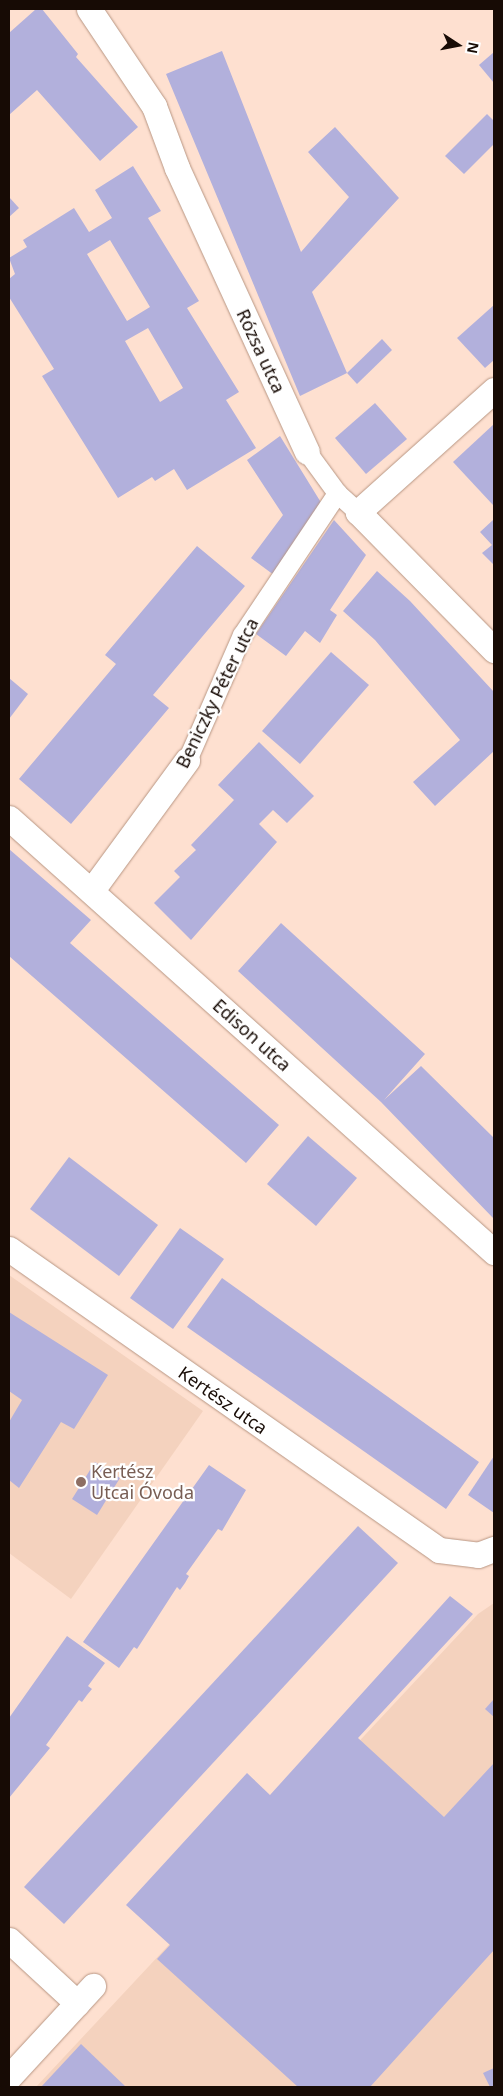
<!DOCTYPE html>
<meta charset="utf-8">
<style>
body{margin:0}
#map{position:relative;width:503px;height:2096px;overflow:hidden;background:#fee0d0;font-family:"Noto Sans",sans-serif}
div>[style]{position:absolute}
.built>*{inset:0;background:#f4d2be}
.building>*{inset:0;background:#b2b0dc}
.roads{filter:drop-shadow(0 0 1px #b89683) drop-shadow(0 0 1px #b89683)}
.pedestrian>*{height:19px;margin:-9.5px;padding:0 9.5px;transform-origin:9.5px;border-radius:9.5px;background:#fff}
.minor>*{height:25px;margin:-12.5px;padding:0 12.5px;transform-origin:12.5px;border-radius:12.5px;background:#fff}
.dots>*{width:14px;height:14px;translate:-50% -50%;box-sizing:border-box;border:2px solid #fff;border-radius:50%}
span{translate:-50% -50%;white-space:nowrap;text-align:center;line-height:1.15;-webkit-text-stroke:4.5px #fff;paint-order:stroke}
.street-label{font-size:18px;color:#170b05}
.education-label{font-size:18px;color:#785e54}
.left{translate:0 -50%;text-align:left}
.frame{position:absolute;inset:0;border:10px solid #170b05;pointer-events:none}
.north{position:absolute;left:433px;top:20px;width:50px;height:50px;-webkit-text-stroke:4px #fff;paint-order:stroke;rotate:101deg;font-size:14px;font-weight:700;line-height:20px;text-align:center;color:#170b05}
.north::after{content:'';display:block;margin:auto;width:18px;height:22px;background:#170b05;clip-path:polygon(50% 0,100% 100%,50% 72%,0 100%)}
</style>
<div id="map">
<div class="built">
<div style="clip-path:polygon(9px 1275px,203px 1411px,71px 1599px,9px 1553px)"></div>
<div style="clip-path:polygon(494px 1603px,494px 2087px,36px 2087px,478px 1614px)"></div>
</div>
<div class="building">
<div style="clip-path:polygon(36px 9px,42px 9px,78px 54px,76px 57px,138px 127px,100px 161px,37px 90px,9px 115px,9px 33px)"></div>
<div style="clip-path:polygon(222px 51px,301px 252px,349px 197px,308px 152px,335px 127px,399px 198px,312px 292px,347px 373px,300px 396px,166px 74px)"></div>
<div style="clip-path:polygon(494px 52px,494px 83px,479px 65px)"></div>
<div style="clip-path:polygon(487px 114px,494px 121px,494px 144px,464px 174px,445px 156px)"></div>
<div style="clip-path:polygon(evenodd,133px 166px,161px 211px,148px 218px,199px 301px,187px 308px,239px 392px,226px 400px,256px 448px,187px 490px,174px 469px,155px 481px,152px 477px,118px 498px,42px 376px,54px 369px,9px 297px,9px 279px,15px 274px,9px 258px,27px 247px,23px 240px,74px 208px,89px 232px,112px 218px,95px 190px,133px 166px,110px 240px,150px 307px,127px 321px,87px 254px,110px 240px,133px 166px,148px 328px,183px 388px,160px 402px,125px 341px,148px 328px)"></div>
<div style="clip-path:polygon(9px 197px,19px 208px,9px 217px)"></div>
<div style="clip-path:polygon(494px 305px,494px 360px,485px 368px,457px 338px)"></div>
<div style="clip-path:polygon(382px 339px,392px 350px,357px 384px,347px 373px)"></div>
<div style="clip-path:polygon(375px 403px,407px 439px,366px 474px,335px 438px)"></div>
<div style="clip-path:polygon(494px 424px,494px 503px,493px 505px,453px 462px)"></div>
<div style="clip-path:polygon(280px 436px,325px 509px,278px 578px,251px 558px,283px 515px,247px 460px)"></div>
<div style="clip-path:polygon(334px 520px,366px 555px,330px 610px,337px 615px,320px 643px,305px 631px,286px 656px,256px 634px)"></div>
<div style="clip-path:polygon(493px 520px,494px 522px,493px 564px,482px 553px,492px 545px,480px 532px)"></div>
<div style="clip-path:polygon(197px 546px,245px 586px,153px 695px,169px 708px,71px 824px,19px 779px,116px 664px,105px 655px)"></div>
<div style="clip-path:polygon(377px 571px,410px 601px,494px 692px,494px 751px,435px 806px,413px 782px,460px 740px,375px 640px,343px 611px)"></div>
<div style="clip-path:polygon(331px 652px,369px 685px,300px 764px,262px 731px)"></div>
<div style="clip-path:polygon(9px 678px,28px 694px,9px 719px)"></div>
<div style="clip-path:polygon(259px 742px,314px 796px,287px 823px,273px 810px,259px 824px,277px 842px,191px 940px,154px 903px,180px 877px,174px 871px,196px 850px,191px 845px,234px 800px,218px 785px)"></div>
<div style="clip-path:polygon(9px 849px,91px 920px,70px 943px,279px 1125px,246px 1163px,9px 956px)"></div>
<div style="clip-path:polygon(281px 923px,425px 1054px,384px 1100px,421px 1066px,494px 1138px,494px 1219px,381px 1102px,238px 971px)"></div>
<div style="clip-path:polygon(308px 1136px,357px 1178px,316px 1226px,267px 1184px)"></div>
<div style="clip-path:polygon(69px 1157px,158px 1225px,119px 1276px,30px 1209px)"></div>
<div style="clip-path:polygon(180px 1228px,224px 1259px,173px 1329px,130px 1298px)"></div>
<div style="clip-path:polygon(222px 1278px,479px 1462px,446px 1509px,187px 1327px)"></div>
<div style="clip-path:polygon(9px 1312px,108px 1375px,74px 1429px,61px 1422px,19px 1488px,9px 1480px,9px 1422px,22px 1400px,9px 1391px)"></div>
<div style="clip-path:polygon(494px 1456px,494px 1513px,468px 1495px)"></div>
<div style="clip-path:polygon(95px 1462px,120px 1478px,97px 1515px,72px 1499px)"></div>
<div style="clip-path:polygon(209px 1465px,246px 1490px,222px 1531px,218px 1529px,186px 1574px,189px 1576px,185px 1583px,180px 1590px,177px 1587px,137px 1649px,134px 1647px,119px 1668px,83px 1642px)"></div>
<div style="clip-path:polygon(358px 1526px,398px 1563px,64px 1924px,24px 1887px)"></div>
<div style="clip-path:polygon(450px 1596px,473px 1614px,358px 1738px,444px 1817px,494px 1763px,494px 1950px,370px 2087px,298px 2087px,157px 1959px,170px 1945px,126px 1905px,247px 1773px,270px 1795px)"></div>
<div style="clip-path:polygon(67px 1636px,105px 1663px,88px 1686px,92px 1689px,87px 1695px,82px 1702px,79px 1700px,46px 1745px,50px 1748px,9px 1798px,9px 1718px)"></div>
<div style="clip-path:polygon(494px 1699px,494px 1717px,485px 1709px)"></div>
<div style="clip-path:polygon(81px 2044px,126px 2087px,41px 2087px)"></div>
<div style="clip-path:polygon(494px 2068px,494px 2087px,490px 2087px,483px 2073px)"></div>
</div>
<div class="roads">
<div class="pedestrian">
<div style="left:307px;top:452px;width:51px;rotate:53.8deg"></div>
<div style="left:337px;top:493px;width:28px;rotate:42deg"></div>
<div style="left:187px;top:760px;width:137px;rotate:-66.3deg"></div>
<div style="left:242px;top:635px;width:171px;rotate:-56.2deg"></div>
</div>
<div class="minor">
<div style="left:89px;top:9px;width:117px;rotate:56.2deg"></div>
<div style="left:154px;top:106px;width:66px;rotate:69.6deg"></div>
<div style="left:177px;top:168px;width:312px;rotate:65.4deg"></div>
<div style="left:494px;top:390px;width:183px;rotate:138.1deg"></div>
<div style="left:358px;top:512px;width:194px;rotate:45.4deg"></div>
<div style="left:9px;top:818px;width:651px;rotate:41.82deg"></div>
<div style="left:92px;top:890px;width:161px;rotate:-53.8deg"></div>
<div style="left:9px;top:1249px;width:525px;rotate:34.99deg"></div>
<div style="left:439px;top:1550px;width:39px;rotate:7deg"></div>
<div style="left:478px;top:1555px;width:17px;rotate:-21deg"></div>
<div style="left:9px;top:1940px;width:93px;rotate:42.8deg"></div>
<div style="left:9px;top:2077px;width:124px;rotate:-47.3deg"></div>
</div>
</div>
<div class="dots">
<div style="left:81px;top:1482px;background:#8d6e63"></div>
</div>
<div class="street-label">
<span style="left:261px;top:351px;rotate:65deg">Rózsa utca</span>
<span style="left:217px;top:693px;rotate:-64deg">Beniczky Péter utca</span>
<span style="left:252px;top:1035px;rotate:42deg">Edison utca</span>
<span style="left:223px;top:1400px;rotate:35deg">Kertész utca</span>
</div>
<div class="education-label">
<span class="left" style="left:91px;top:1482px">Kertész<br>Utcai Óvoda</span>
</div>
<div class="frame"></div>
<div class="north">N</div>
</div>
